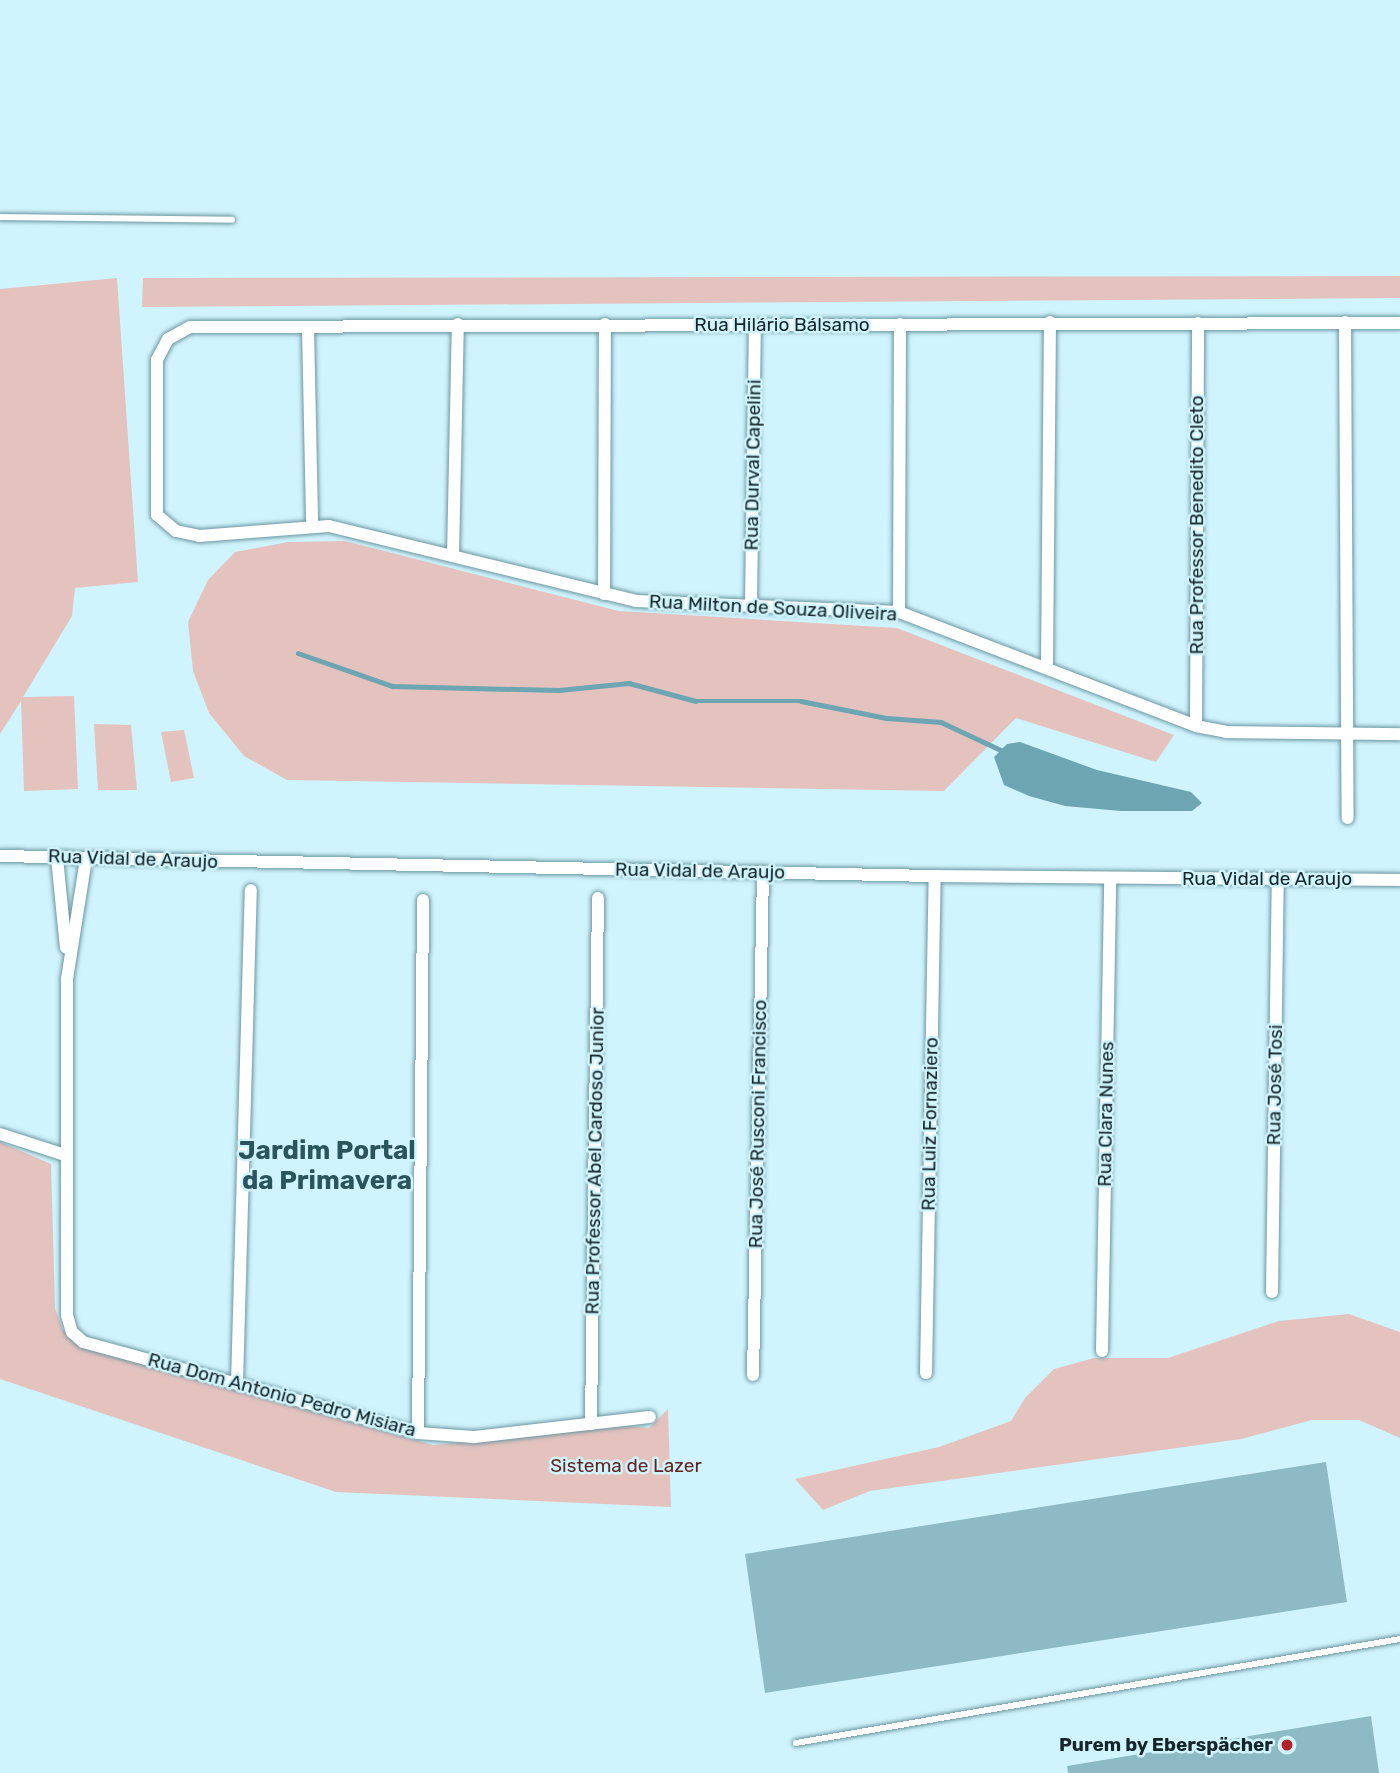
<!DOCTYPE html>
<meta charset="utf-8">
<style>
body{margin:0}
#map{position:relative;width:1400px;height:1773px;overflow:hidden;background:#d0f4fd;font-family:Rubik,sans-serif}
div>[style]{position:absolute}
.green>*{inset:0;background:#e4c3bf}
.water>*{inset:0;background:#6da5b2}
.stream>*{height:4.5px;margin:-2.25px;padding:0 2.25px;transform-origin:2.25px;border-radius:2.25px;background:#6da5b2}
.building>*{inset:0;background:#8dbac4}
.roads{filter:drop-shadow(0 0 2px #6b96a0) drop-shadow(0 0 2px #6b96a0)}
.service>*{height:6px;margin:-3px;padding:0 3px;transform-origin:3px;border-radius:3px;background:#fff}
.minor>*{height:12px;margin:-6px;padding:0 6px;transform-origin:6px;border-radius:6px;background:#fff}
.dots>*{width:19px;height:19px;translate:-50% -50%;box-sizing:border-box;border:4px solid #d0f4fd;border-radius:50%}
span{translate:-50% -50%;white-space:nowrap;text-align:center;line-height:1.15;-webkit-text-stroke:5px #d0f4fd;paint-order:stroke}
.street-label{font-size:19px;color:#14262a}
.park-label{font-size:19px;color:#622321}
.poi-label{font-size:19px;color:#14262a;font-weight:700}
.right{translate:-100% -50%;text-align:right}
.district-label{font-size:26px;color:#2a545e;font-weight:700}
</style>
<div id="map">
<div class="green">
<div style="clip-path:polygon(1400px 276px,1400px 298px,142px 307px,143px 278px)"></div>
<div style="clip-path:polygon(117px 278px,138px 582px,75px 588px,72px 616px,23px 697px,74px 696px,78px 789px,24px 791px,21px 701px,0 734px,0 289px)"></div>
<div style="clip-path:polygon(345px 541px,619px 611px,897px 628px,1174px 735px,1156px 762px,1016px 718px,944px 791px,287px 780px,244px 756px,209px 713px,193px 671px,188px 622px,208px 580px,235px 552px,288px 542px)"></div>
<div style="clip-path:polygon(94px 724px,131px 725px,137px 790px,98px 790px)"></div>
<div style="clip-path:polygon(184px 730px,194px 778px,171px 782px,161px 732px)"></div>
<div style="clip-path:polygon(0 1142px,51px 1164px,55px 1308px,63px 1330px,84px 1348px,433px 1445px,630px 1426px,649px 1428px,668px 1409px,671px 1507px,336px 1492px,0 1379px)"></div>
<div style="clip-path:polygon(1349px 1314px,1400px 1332px,1400px 1438px,1359px 1420px,1312px 1420px,1241px 1439px,870px 1491px,823px 1510px,795px 1479px,939px 1447px,1011px 1421px,1025px 1398px,1054px 1369px,1094px 1358px,1168px 1358px,1279px 1321px)"></div>
</div>
<div class="water">
<div style="clip-path:polygon(1020px 742px,1097px 770px,1191px 792px,1202px 803px,1192px 811px,1121px 811px,1065px 806px,1029px 796px,1004px 785px,994px 757px,1007px 744px)"></div>
</div>
<div class="stream">
<div style="left:298px;top:653px;width:100px;rotate:19.3deg"></div>
<div style="left:392px;top:686px;width:167px;rotate:1.4deg"></div>
<div style="left:559px;top:690px;width:70px;rotate:-5.7deg"></div>
<div style="left:629px;top:683px;width:69px;rotate:15deg"></div>
<div style="left:696px;top:701px;width:105px"></div>
<div style="left:801px;top:701px;width:88px;rotate:11.2deg"></div>
<div style="left:887px;top:718px;width:54px;rotate:4.2deg"></div>
<div style="left:941px;top:722px;width:71px;rotate:25.1deg"></div>
</div>
<div class="building">
<div style="clip-path:polygon(1326px 1462px,1347px 1602px,765px 1693px,745px 1554px)"></div>
<div style="clip-path:polygon(1371px 1716px,1379px 1773px,1068px 1773px,1067px 1766px)"></div>
</div>
<div class="roads">
<div class="service">
<div style="left:0;top:217px;width:232px;rotate:0.7deg"></div>
<div style="left:796px;top:1743px;width:613px;rotate:-9.77deg"></div>
</div>
<div class="minor">
<div style="left:1345px;top:322px;width:496px;rotate:89.7deg"></div>
<div style="left:1400px;top:323px;width:1210px;rotate:179.81deg"></div>
<div style="left:190px;top:327px;width:25px;rotate:151deg"></div>
<div style="left:168px;top:339px;width:24px;rotate:118deg"></div>
<div style="left:157px;top:360px;width:155px;rotate:90deg"></div>
<div style="left:157px;top:515px;width:25px;rotate:40deg"></div>
<div style="left:176px;top:531px;width:24px;rotate:12deg"></div>
<div style="left:199px;top:536px;width:130px;rotate:-4.4deg"></div>
<div style="left:329px;top:526px;width:316px;rotate:13.7deg"></div>
<div style="left:636px;top:601px;width:263px;rotate:2.4deg"></div>
<div style="left:899px;top:612px;width:318px;rotate:21deg"></div>
<div style="left:1196px;top:726px;width:31px;rotate:11deg"></div>
<div style="left:1226px;top:732px;width:174px;rotate:0.7deg"></div>
<div style="left:308px;top:327px;width:198px;rotate:88.8deg"></div>
<div style="left:453px;top:556px;width:232px;rotate:-88.8deg"></div>
<div style="left:604px;top:594px;width:270px;rotate:-89.8deg"></div>
<div style="left:751px;top:604px;width:278px;rotate:-89.2deg"></div>
<div style="left:899px;top:612px;width:288px;rotate:-89.8deg"></div>
<div style="left:1047px;top:665px;width:343px;rotate:-89.5deg"></div>
<div style="left:1196px;top:726px;width:403px;rotate:-89.7deg"></div>
<div style="left:0;top:856px;width:935px;rotate:1.23deg"></div>
<div style="left:935px;top:876px;width:465px;rotate:0.5deg"></div>
<div style="left:57px;top:858px;width:90px;rotate:84.3deg"></div>
<div style="left:86px;top:859px;width:121px;rotate:99deg"></div>
<div style="left:67px;top:979px;width:336px;rotate:90deg"></div>
<div style="left:67px;top:1315px;width:18px;rotate:74deg"></div>
<div style="left:72px;top:1332px;width:15px;rotate:42deg"></div>
<div style="left:83px;top:1342px;width:347px;rotate:15.2deg"></div>
<div style="left:418px;top:1433px;width:56px;rotate:4.1deg"></div>
<div style="left:474px;top:1437px;width:177px;rotate:-6.5deg"></div>
<div style="left:0;top:1134px;width:68px;rotate:17.9deg"></div>
<div style="left:1272px;top:1292px;width:414px;rotate:-89.2deg"></div>
<div style="left:1102px;top:1351px;width:473px;rotate:-89deg"></div>
<div style="left:926px;top:1373px;width:497px;rotate:-89deg"></div>
<div style="left:753px;top:1375px;width:503px;rotate:-88.86deg"></div>
<div style="left:237px;top:1384px;width:494px;rotate:-88.4deg"></div>
<div style="left:591px;top:1424px;width:526px;rotate:-89.24deg"></div>
<div style="left:418px;top:1433px;width:533px;rotate:-89.46deg"></div>
</div>
</div>
<div class="dots">
<div style="left:1287px;top:1745px;background:#b22127"></div>
</div>
<div class="street-label">
<span style="left:782px;top:325px">Rua Hilário Bálsamo</span>
<span style="left:753px;top:465px;rotate:-89deg">Rua Durval Capelini</span>
<span style="left:1197px;top:525px;rotate:-90deg">Rua Professor Benedito Cleto</span>
<span style="left:773px;top:608px;rotate:3deg">Rua Milton de Souza Oliveira</span>
<span style="left:133px;top:859px;rotate:2deg">Rua Vidal de Araujo</span>
<span style="left:700px;top:871px;rotate:1deg">Rua Vidal de Araujo</span>
<span style="left:1267px;top:879px">Rua Vidal de Araujo</span>
<span style="left:1275px;top:1085px;rotate:-89deg">Rua José Tosi</span>
<span style="left:1106px;top:1114px;rotate:-89deg">Rua Clara Nunes</span>
<span style="left:758px;top:1124px;rotate:-89deg">Rua José Rusconi Francisco</span>
<span style="left:930px;top:1124px;rotate:-89deg">Rua Luiz Fornaziero</span>
<span style="left:595px;top:1161px;rotate:-89deg">Rua Professor Abel Cardoso Junior</span>
<span style="left:282px;top:1395px;rotate:15deg">Rua Dom Antonio Pedro Misiara</span>
</div>
<div class="park-label">
<span style="left:626px;top:1466px">Sistema de Lazer</span>
</div>
<div class="poi-label">
<span class="right" style="left:1273px;top:1745px">Purem by Eberspächer</span>
</div>
<div class="district-label">
<span style="left:327px;top:1166px">Jardim Portal<br>da Primavera</span>
</div>
</div>
